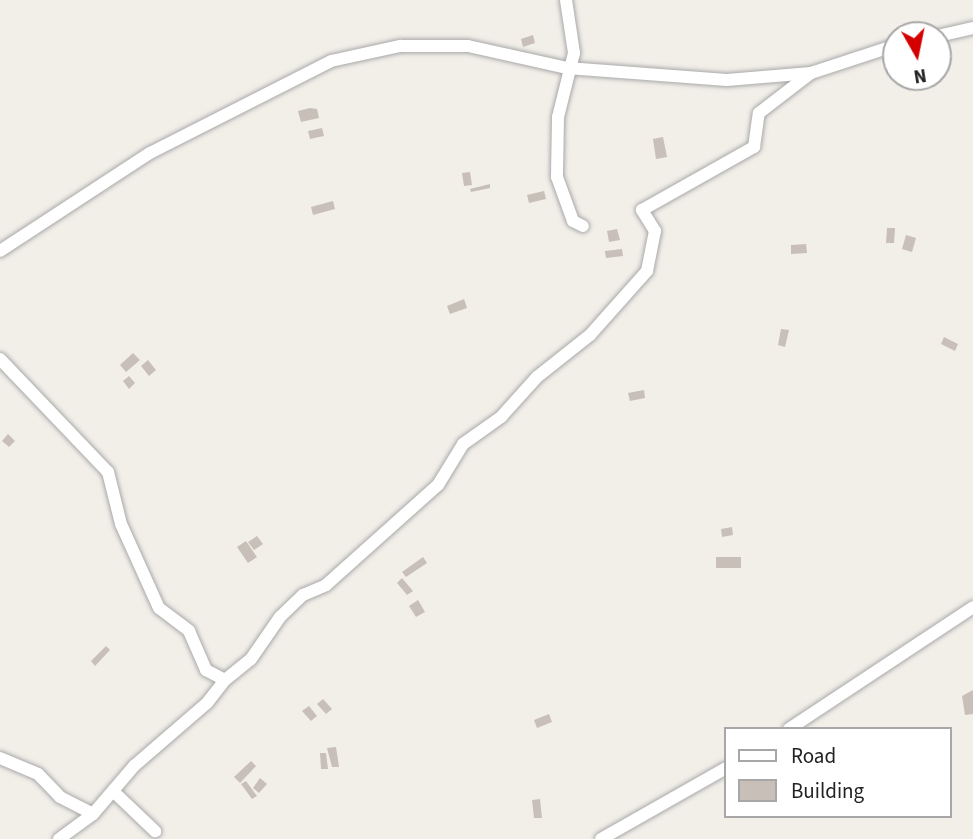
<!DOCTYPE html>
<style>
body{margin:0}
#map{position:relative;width:973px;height:839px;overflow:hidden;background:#f2efe9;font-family:"Source Sans 3",sans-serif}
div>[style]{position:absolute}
.building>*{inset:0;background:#c7bfb8}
.roads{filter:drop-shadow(0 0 2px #a9a9a9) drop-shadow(0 0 2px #a9a9a9)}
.minor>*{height:12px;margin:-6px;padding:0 6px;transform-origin:6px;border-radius:6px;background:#fff}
span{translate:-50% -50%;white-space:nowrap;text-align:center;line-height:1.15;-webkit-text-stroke:5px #fff;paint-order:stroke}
.legend{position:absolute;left:724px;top:727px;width:228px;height:91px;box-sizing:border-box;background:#fff;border:2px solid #a7a7a7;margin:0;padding:9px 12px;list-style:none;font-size:21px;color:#222}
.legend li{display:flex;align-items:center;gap:14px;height:35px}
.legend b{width:35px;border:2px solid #a7a7a7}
.north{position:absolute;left:882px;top:21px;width:70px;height:70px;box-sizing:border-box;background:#fff;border:2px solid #a7a7a7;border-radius:50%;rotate:171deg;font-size:19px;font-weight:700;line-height:28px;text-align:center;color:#222}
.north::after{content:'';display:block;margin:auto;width:24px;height:32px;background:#d40000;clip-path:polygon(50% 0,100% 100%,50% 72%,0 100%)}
</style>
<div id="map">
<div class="building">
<div style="clip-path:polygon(533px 35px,535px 43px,523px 47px,521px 39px)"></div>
<div style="clip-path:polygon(310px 108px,317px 109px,319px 118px,301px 122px,298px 111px)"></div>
<div style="clip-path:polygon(322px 128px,324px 136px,310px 139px,308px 131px)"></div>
<div style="clip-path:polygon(663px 137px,667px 157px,656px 159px,653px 139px)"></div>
<div style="clip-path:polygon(470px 172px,472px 185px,464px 186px,462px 173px)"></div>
<div style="clip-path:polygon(490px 184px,490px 188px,471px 192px,470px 189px)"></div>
<div style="clip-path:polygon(544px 191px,546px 199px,529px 203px,527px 195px)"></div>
<div style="clip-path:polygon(333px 201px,335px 209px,313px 215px,311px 207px)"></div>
<div style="clip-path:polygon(887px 228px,895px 228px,894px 243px,886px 243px)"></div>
<div style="clip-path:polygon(617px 229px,620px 240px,609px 242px,607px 231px)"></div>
<div style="clip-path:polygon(906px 235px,916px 238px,912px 252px,902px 249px)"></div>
<div style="clip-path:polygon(806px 244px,807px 253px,791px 254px,791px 245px)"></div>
<div style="clip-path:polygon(622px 249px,623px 256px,606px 258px,605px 251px)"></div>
<div style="clip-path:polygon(464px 299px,467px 308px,450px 314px,447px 306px)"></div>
<div style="clip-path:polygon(781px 329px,789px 330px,785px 347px,778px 345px)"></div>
<div style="clip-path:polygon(944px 337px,958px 344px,955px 351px,941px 344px)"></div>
<div style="clip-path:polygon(133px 353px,140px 360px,126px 372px,120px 365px)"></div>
<div style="clip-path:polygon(148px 360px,156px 370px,149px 376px,141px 366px)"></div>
<div style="clip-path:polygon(129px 376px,135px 383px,129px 389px,123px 381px)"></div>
<div style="clip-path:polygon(644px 390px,645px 398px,630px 401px,628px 393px)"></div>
<div style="clip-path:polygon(8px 434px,15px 441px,9px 447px,2px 441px)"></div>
<div style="clip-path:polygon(732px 527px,733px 535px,722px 537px,721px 529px)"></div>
<div style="clip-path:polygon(257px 536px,263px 544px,254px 550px,248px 542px)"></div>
<div style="clip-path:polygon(246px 541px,257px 557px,248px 563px,237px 547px)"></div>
<div style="clip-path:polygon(423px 557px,427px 563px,406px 577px,402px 572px)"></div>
<div style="clip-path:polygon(716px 557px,741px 557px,741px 568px,716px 568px)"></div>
<div style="clip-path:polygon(402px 578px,413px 591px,407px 595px,397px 583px)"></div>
<div style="clip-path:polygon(418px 600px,425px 612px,416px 617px,409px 606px)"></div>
<div style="clip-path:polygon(106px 646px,110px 650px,95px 666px,91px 661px)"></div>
<div style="clip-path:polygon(973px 690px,973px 714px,965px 715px,962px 696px)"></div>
<div style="clip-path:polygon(323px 699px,332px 709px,326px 714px,317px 704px)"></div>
<div style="clip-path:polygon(309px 706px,317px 716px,311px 721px,302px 711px)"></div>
<div style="clip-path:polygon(549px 714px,552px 722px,537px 728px,534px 720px)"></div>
<div style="clip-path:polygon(336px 747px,339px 767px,332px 767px,327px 748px)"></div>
<div style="clip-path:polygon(320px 753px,326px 753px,328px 769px,321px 769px)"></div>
<div style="clip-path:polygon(251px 761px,256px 766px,240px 783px,234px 777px)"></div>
<div style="clip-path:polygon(260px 778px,267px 784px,259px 793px,253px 788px)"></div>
<div style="clip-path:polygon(246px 781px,257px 796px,252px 799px,241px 784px)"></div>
<div style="clip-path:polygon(540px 799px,542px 818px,534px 818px,532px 800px)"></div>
</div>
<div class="roads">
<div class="minor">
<div style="left:566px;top:0;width:54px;rotate:81.4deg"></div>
<div style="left:574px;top:53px;width:66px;rotate:104deg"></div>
<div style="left:558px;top:117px;width:60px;rotate:91deg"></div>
<div style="left:557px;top:177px;width:47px;rotate:70deg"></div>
<div style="left:573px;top:221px;width:11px;rotate:27deg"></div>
<div style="left:938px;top:36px;width:36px;rotate:-13deg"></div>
<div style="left:0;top:251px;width:179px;rotate:-33.2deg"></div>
<div style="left:150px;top:153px;width:203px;rotate:-26.9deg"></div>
<div style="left:331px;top:61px;width:71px;rotate:-12.3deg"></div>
<div style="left:400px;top:46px;width:68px"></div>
<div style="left:468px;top:46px;width:101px;rotate:12.5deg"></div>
<div style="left:567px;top:68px;width:160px;rotate:4.3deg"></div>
<div style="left:727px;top:80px;width:84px;rotate:-4.8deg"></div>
<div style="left:811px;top:73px;width:89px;rotate:-18.2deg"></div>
<div style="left:0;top:359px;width:156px;rotate:46.3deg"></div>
<div style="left:108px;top:472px;width:54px;rotate:76deg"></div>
<div style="left:121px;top:524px;width:92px;rotate:65.7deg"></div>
<div style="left:159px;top:608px;width:38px;rotate:37deg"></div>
<div style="left:189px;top:631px;width:43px;rotate:66.4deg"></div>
<div style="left:206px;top:670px;width:21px;rotate:28deg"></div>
<div style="left:225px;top:680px;width:33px;rotate:-39deg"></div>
<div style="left:251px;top:659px;width:51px;rotate:-55.4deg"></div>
<div style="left:280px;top:617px;width:32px;rotate:-44deg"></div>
<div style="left:303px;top:595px;width:25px;rotate:-23deg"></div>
<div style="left:326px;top:585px;width:150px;rotate:-41.8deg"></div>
<div style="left:438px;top:485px;width:48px;rotate:-58.6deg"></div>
<div style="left:463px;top:444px;width:47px;rotate:-35.4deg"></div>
<div style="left:501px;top:417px;width:54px;rotate:-48deg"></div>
<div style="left:537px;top:377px;width:68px;rotate:-38.4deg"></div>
<div style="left:590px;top:335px;width:86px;rotate:-48.3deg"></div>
<div style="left:647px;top:271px;width:41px;rotate:-78.7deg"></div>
<div style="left:655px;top:231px;width:25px;rotate:-122deg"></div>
<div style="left:642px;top:210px;width:129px;rotate:-29.4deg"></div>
<div style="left:754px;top:147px;width:34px;rotate:-82deg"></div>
<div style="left:759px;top:113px;width:66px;rotate:-37.6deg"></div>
<div style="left:789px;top:729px;width:221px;rotate:-33.5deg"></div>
<div style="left:0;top:758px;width:41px;rotate:22.8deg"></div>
<div style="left:38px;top:774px;width:32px;rotate:46deg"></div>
<div style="left:60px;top:797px;width:37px;rotate:27deg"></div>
<div style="left:114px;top:792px;width:57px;rotate:43.6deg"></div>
<div style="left:59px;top:839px;width:42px;rotate:-36.3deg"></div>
<div style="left:93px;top:814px;width:63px;rotate:-49.5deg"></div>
<div style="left:134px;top:766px;width:96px;rotate:-40.8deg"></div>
<div style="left:207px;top:703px;width:29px;rotate:-52deg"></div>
<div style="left:601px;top:839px;width:144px;rotate:-29.6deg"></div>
</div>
</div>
<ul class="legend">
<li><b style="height:9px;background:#fff"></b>Road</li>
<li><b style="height:19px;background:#c7bfb8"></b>Building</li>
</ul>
<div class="north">N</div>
</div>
